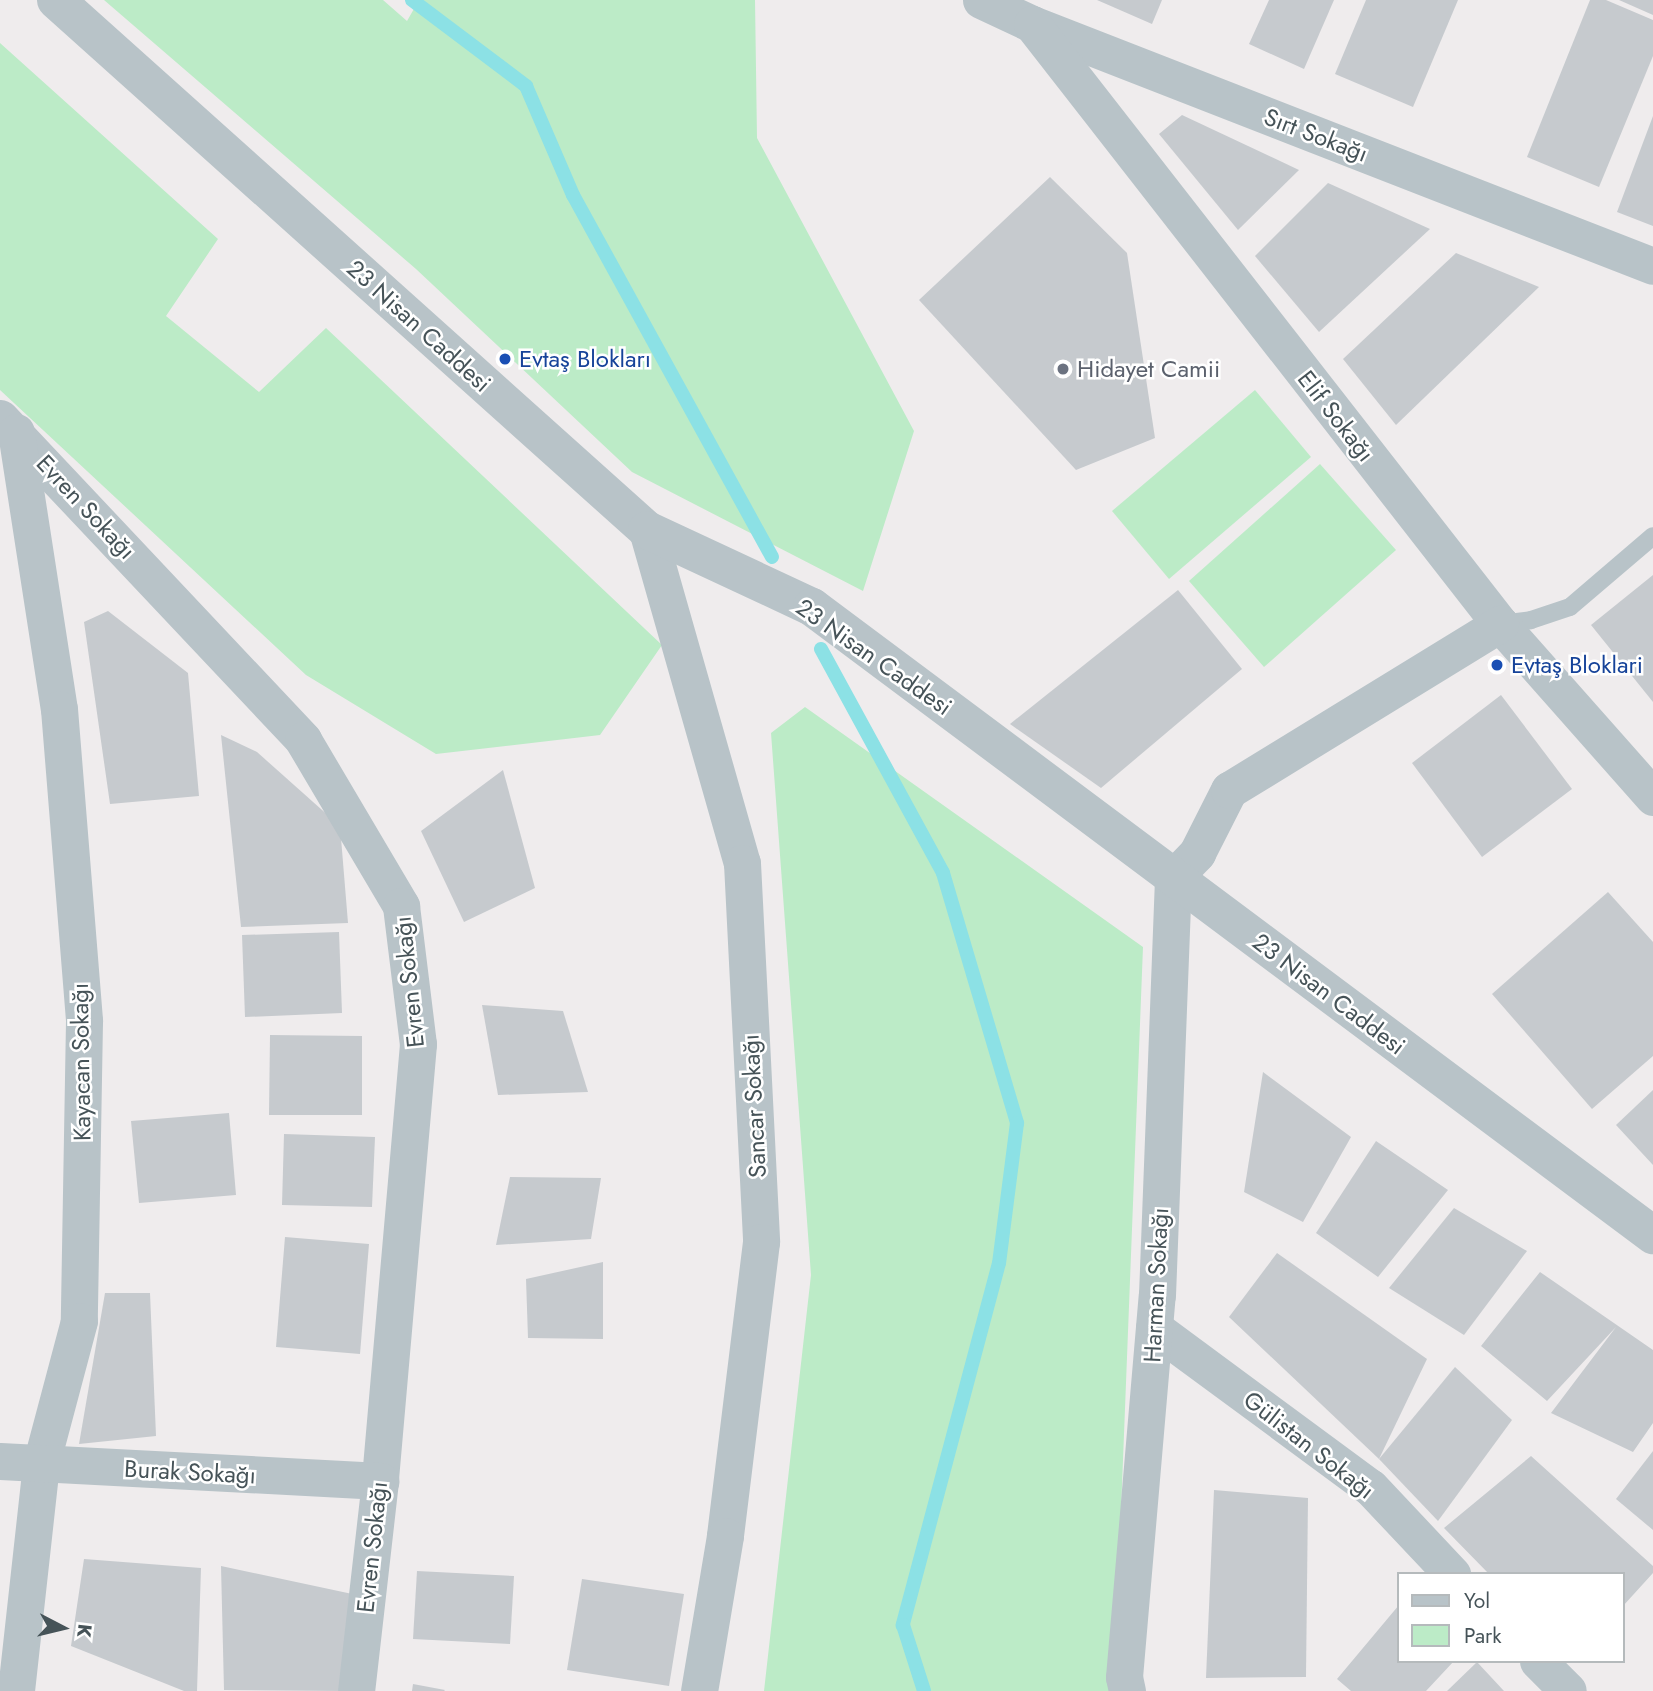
<!DOCTYPE html>
<meta charset="utf-8">
<style>
body{margin:0}
#map{position:relative;width:1653px;height:1691px;overflow:hidden;background:#efeced;font-family:Jost,sans-serif}
div>[style]{position:absolute}
.green>*{inset:0;background:#bcebc7}
.stream>*{height:14px;margin:-7px;padding:0 7px;transform-origin:7px;border-radius:7px;background:#8ce1e5}
.building>*{inset:0;background:#c6cace}
.service>*{height:18px;margin:-9px;padding:0 9px;transform-origin:9px;border-radius:9px;background:#b8c3c8}
.minor>*{height:37px;margin:-18.5px;padding:0 18.5px;transform-origin:18.5px;border-radius:18.5px;background:#b8c3c8}
.tertiary>*{height:38px;margin:-19px;padding:0 19px;transform-origin:19px;border-radius:19px;background:#b8c3c8}
.dots>*{width:19px;height:19px;translate:-50% -50%;box-sizing:border-box;border:4px solid #fff;border-radius:50%}
span{translate:-50% -50%;white-space:nowrap;text-align:center;line-height:1.15;-webkit-text-stroke:5px #fff;paint-order:stroke}
.street-label{font-size:24px;color:#465358}
.transit-label{font-size:24px;color:#164399}
.left{translate:0 -50%;text-align:left}
.worship-label{font-size:24px;color:#5b616d}
.legend{position:absolute;left:1397px;top:1572px;width:228px;height:91px;box-sizing:border-box;background:#fff;border:2px solid #b5babc;margin:0;padding:9px 12px;list-style:none;font-size:21px;color:#465358}
.legend li{display:flex;align-items:center;gap:14px;height:35px}
.legend b{width:35px;border:2px solid #b5babc}
.north{position:absolute;left:28px;top:1593px;width:70px;height:70px;-webkit-text-stroke:5px #fff;paint-order:stroke;rotate:97deg;font-size:19px;font-weight:700;line-height:28px;text-align:center;color:#465358}
.north::after{content:'';display:block;margin:auto;width:24px;height:32px;background:#465358;clip-path:polygon(50% 0,100% 100%,50% 72%,0 100%)}
</style>
<div id="map">
<div class="green">
<div style="clip-path:polygon(104px 0,383px 0,407px 21px,419px 0,755px 0,757px 138px,914px 431px,863px 591px,632px 472px,416px 269px)"></div>
<div style="clip-path:polygon(0 43px,218px 239px,166px 316px,259px 392px,326px 328px,662px 645px,600px 735px,436px 754px,306px 675px,0 390px)"></div>
<div style="clip-path:polygon(1255px 390px,1311px 457px,1169px 579px,1112px 511px)"></div>
<div style="clip-path:polygon(1320px 464px,1396px 550px,1264px 667px,1189px 581px)"></div>
<div style="clip-path:polygon(805px 707px,1143px 947px,1114px 1691px,764px 1691px,811px 1275px,771px 733px)"></div>
</div>
<div class="stream">
<div style="left:412px;top:0;width:143px;rotate:37deg"></div>
<div style="left:526px;top:86px;width:119px;rotate:66.7deg"></div>
<div style="left:573px;top:195px;width:413px;rotate:61.2deg"></div>
<div style="left:821px;top:649px;width:255px;rotate:61.4deg"></div>
<div style="left:943px;top:873px;width:261px;rotate:73.5deg"></div>
<div style="left:1017px;top:1123px;width:141px;rotate:97.3deg"></div>
<div style="left:999px;top:1263px;width:375px;rotate:104.9deg"></div>
<div style="left:903px;top:1625px;width:69px;rotate:72.3deg"></div>
</div>
<div class="building">
<div style="clip-path:polygon(1097px 0,1162px 0,1152px 24px)"></div>
<div style="clip-path:polygon(1269px 0,1334px 0,1304px 69px,1249px 44px)"></div>
<div style="clip-path:polygon(1366px 0,1458px 0,1413px 107px,1335px 74px)"></div>
<div style="clip-path:polygon(1590px 0,1606px 0,1653px 20px,1653px 56px,1599px 187px,1527px 157px)"></div>
<div style="clip-path:polygon(1619px 0,1653px 0,1653px 15px)"></div>
<div style="clip-path:polygon(1182px 115px,1299px 170px,1238px 230px,1159px 134px)"></div>
<div style="clip-path:polygon(1653px 116px,1653px 226px,1617px 212px)"></div>
<div style="clip-path:polygon(1050px 177px,1127px 253px,1155px 438px,1076px 470px,919px 300px)"></div>
<div style="clip-path:polygon(1328px 183px,1430px 229px,1319px 332px,1255px 256px)"></div>
<div style="clip-path:polygon(1456px 253px,1539px 287px,1396px 425px,1343px 359px)"></div>
<div style="clip-path:polygon(1653px 575px,1653px 702px,1591px 625px)"></div>
<div style="clip-path:polygon(1178px 590px,1242px 669px,1101px 788px,1010px 724px)"></div>
<div style="clip-path:polygon(108px 611px,188px 673px,199px 796px,110px 804px,84px 622px)"></div>
<div style="clip-path:polygon(1501px 695px,1572px 789px,1482px 857px,1412px 763px)"></div>
<div style="clip-path:polygon(221px 735px,257px 752px,340px 826px,348px 923px,241px 927px)"></div>
<div style="clip-path:polygon(503px 770px,535px 888px,464px 922px,421px 831px)"></div>
<div style="clip-path:polygon(1608px 892px,1653px 942px,1653px 1056px,1592px 1109px,1492px 994px)"></div>
<div style="clip-path:polygon(339px 932px,342px 1013px,245px 1017px,242px 935px)"></div>
<div style="clip-path:polygon(482px 1005px,563px 1011px,588px 1092px,498px 1095px)"></div>
<div style="clip-path:polygon(270px 1035px,362px 1036px,362px 1115px,269px 1115px)"></div>
<div style="clip-path:polygon(1263px 1072px,1351px 1137px,1303px 1222px,1244px 1192px)"></div>
<div style="clip-path:polygon(1653px 1090px,1653px 1165px,1616px 1125px)"></div>
<div style="clip-path:polygon(229px 1113px,236px 1195px,139px 1203px,131px 1121px)"></div>
<div style="clip-path:polygon(284px 1134px,375px 1137px,372px 1207px,282px 1205px)"></div>
<div style="clip-path:polygon(1376px 1141px,1448px 1190px,1378px 1277px,1316px 1233px)"></div>
<div style="clip-path:polygon(510px 1177px,601px 1178px,591px 1239px,496px 1245px)"></div>
<div style="clip-path:polygon(1454px 1208px,1527px 1251px,1464px 1335px,1389px 1288px)"></div>
<div style="clip-path:polygon(285px 1237px,369px 1244px,360px 1354px,276px 1347px)"></div>
<div style="clip-path:polygon(1277px 1253px,1427px 1359px,1379px 1459px,1229px 1317px)"></div>
<div style="clip-path:polygon(603px 1262px,603px 1339px,528px 1338px,526px 1279px)"></div>
<div style="clip-path:polygon(1540px 1272px,1653px 1350px,1653px 1423px,1633px 1452px,1551px 1413px,1616px 1327px,1547px 1401px,1481px 1346px)"></div>
<div style="clip-path:polygon(105px 1293px,150px 1293px,156px 1436px,79px 1444px)"></div>
<div style="clip-path:polygon(1455px 1367px,1512px 1420px,1438px 1521px,1379px 1459px)"></div>
<div style="clip-path:polygon(1653px 1451px,1653px 1530px,1616px 1499px)"></div>
<div style="clip-path:polygon(1531px 1456px,1653px 1566px,1653px 1573px,1623px 1606px,1623px 1574px,1489px 1574px,1444px 1528px)"></div>
<div style="clip-path:polygon(1214px 1490px,1308px 1498px,1306px 1677px,1206px 1678px)"></div>
<div style="clip-path:polygon(84px 1559px,201px 1568px,197px 1691px,184px 1691px,71px 1646px)"></div>
<div style="clip-path:polygon(221px 1566px,357px 1595px,343px 1691px,224px 1690px)"></div>
<div style="clip-path:polygon(417px 1571px,514px 1576px,510px 1644px,413px 1639px)"></div>
<div style="clip-path:polygon(582px 1579px,684px 1594px,669px 1686px,567px 1670px)"></div>
<div style="clip-path:polygon(1399px 1605px,1399px 1661px,1454px 1661px,1426px 1691px,1351px 1691px,1337px 1679px)"></div>
<div style="clip-path:polygon(1477px 1662px,1504px 1691px,1447px 1691px)"></div>
<div style="clip-path:polygon(413px 1684px,445px 1690px,444px 1691px,412px 1691px)"></div>
</div>
<div class="service">
<div style="left:1500px;top:624px;width:31px;rotate:-7deg"></div>
<div style="left:1531px;top:620px;width:41px;rotate:-18.4deg"></div>
<div style="left:1570px;top:607px;width:109px;rotate:-40.5deg"></div>
</div>
<div class="minor">
<div style="left:981px;top:0;width:56px;rotate:25.2deg"></div>
<div style="left:1032px;top:24px;width:666px;rotate:21.29deg"></div>
<div style="left:1032px;top:24px;width:761px;rotate:52.05deg"></div>
<div style="left:1500px;top:624px;width:231px;rotate:48.5deg"></div>
<div style="left:0;top:418px;width:442px;rotate:46.7deg"></div>
<div style="left:303px;top:740px;width:193px;rotate:59.4deg"></div>
<div style="left:401px;top:906px;width:139px;rotate:83deg"></div>
<div style="left:418px;top:1044px;width:439px;rotate:95deg"></div>
<div style="left:380px;top:1481px;width:211px;rotate:96.5deg"></div>
<div style="left:16px;top:432px;width:280px;rotate:81.2deg"></div>
<div style="left:59px;top:709px;width:313px;rotate:85.4deg"></div>
<div style="left:84px;top:1021px;width:300px;rotate:91deg"></div>
<div style="left:79px;top:1321px;width:148px;rotate:104.9deg"></div>
<div style="left:41px;top:1464px;width:228px;rotate:96.3deg"></div>
<div style="left:647px;top:530px;width:346px;rotate:74.1deg"></div>
<div style="left:742px;top:863px;width:379px;rotate:87.1deg"></div>
<div style="left:761px;top:1242px;width:296px;rotate:97deg"></div>
<div style="left:725px;top:1536px;width:157px;rotate:99.5deg"></div>
<div style="left:1154px;top:1328px;width:268px;rotate:36.4deg"></div>
<div style="left:1370px;top:1487px;width:120px;rotate:46.7deg"></div>
<div style="left:0;top:1461px;width:381px;rotate:3deg"></div>
<div style="left:1538px;top:1661px;width:42px;rotate:45deg"></div>
<div style="left:1127px;top:1691px;width:14px;rotate:-102deg"></div>
<div style="left:1124px;top:1677px;width:383px;rotate:-85.1deg"></div>
<div style="left:1157px;top:1295px;width:417px;rotate:-87.8deg"></div>
<div style="left:1173px;top:878px;width:35px;rotate:-46deg"></div>
<div style="left:1197px;top:853px;width:71px;rotate:-63.1deg"></div>
<div style="left:1229px;top:790px;width:318px;rotate:-31.5deg"></div>
</div>
<div class="tertiary">
<div style="left:56px;top:0;width:794px;rotate:41.89deg"></div>
<div style="left:647px;top:530px;width:182px;rotate:25deg"></div>
<div style="left:812px;top:607px;width:1050px;rotate:36.75deg"></div>
</div>
<div class="dots">
<div style="left:505px;top:359px;background:#1a4fb4"></div>
<div style="left:1063px;top:369px;background:#6b7280"></div>
<div style="left:1497px;top:665px;background:#1a4fb4"></div>
</div>
<div class="street-label">
<span style="left:1316px;top:135px;rotate:21deg">Sırt Sokağı</span>
<span style="left:419px;top:326px;rotate:42deg">23 Nisan Caddesi</span>
<span style="left:1336px;top:416px;rotate:52deg">Elif Sokağı</span>
<span style="left:86px;top:507px;rotate:47deg">Evren Sokağı</span>
<span style="left:874px;top:657px;rotate:35deg">23 Nisan Caddesi</span>
<span style="left:409px;top:982px;rotate:-96deg">Evren Sokağı</span>
<span style="left:1329px;top:994px;rotate:37deg">23 Nisan Caddesi</span>
<span style="left:81px;top:1062px;rotate:-91deg">Kayacan Sokağı</span>
<span style="left:754px;top:1106px;rotate:-93deg">Sancar Sokağı</span>
<span style="left:1156px;top:1285px;rotate:-87deg">Harman Sokağı</span>
<span style="left:1309px;top:1445px;rotate:38deg">Gülistan Sokağı</span>
<span style="left:190px;top:1472px;rotate:3deg">Burak Sokağı</span>
<span style="left:372px;top:1547px;rotate:-84deg">Evren Sokağı</span>
</div>
<div class="transit-label">
<span class="left" style="left:519px;top:359px">Evtaş Blokları</span>
<span class="left" style="left:1511px;top:665px">Evtaş Bloklari</span>
</div>
<div class="worship-label">
<span class="left" style="left:1077px;top:369px">Hidayet Camii</span>
</div>
<ul class="legend">
<li><b style="height:9px;background:#b8c3c8"></b>Yol</li>
<li><b style="height:19px;background:#bcebc7"></b>Park</li>
</ul>
<div class="north">K</div>
</div>
